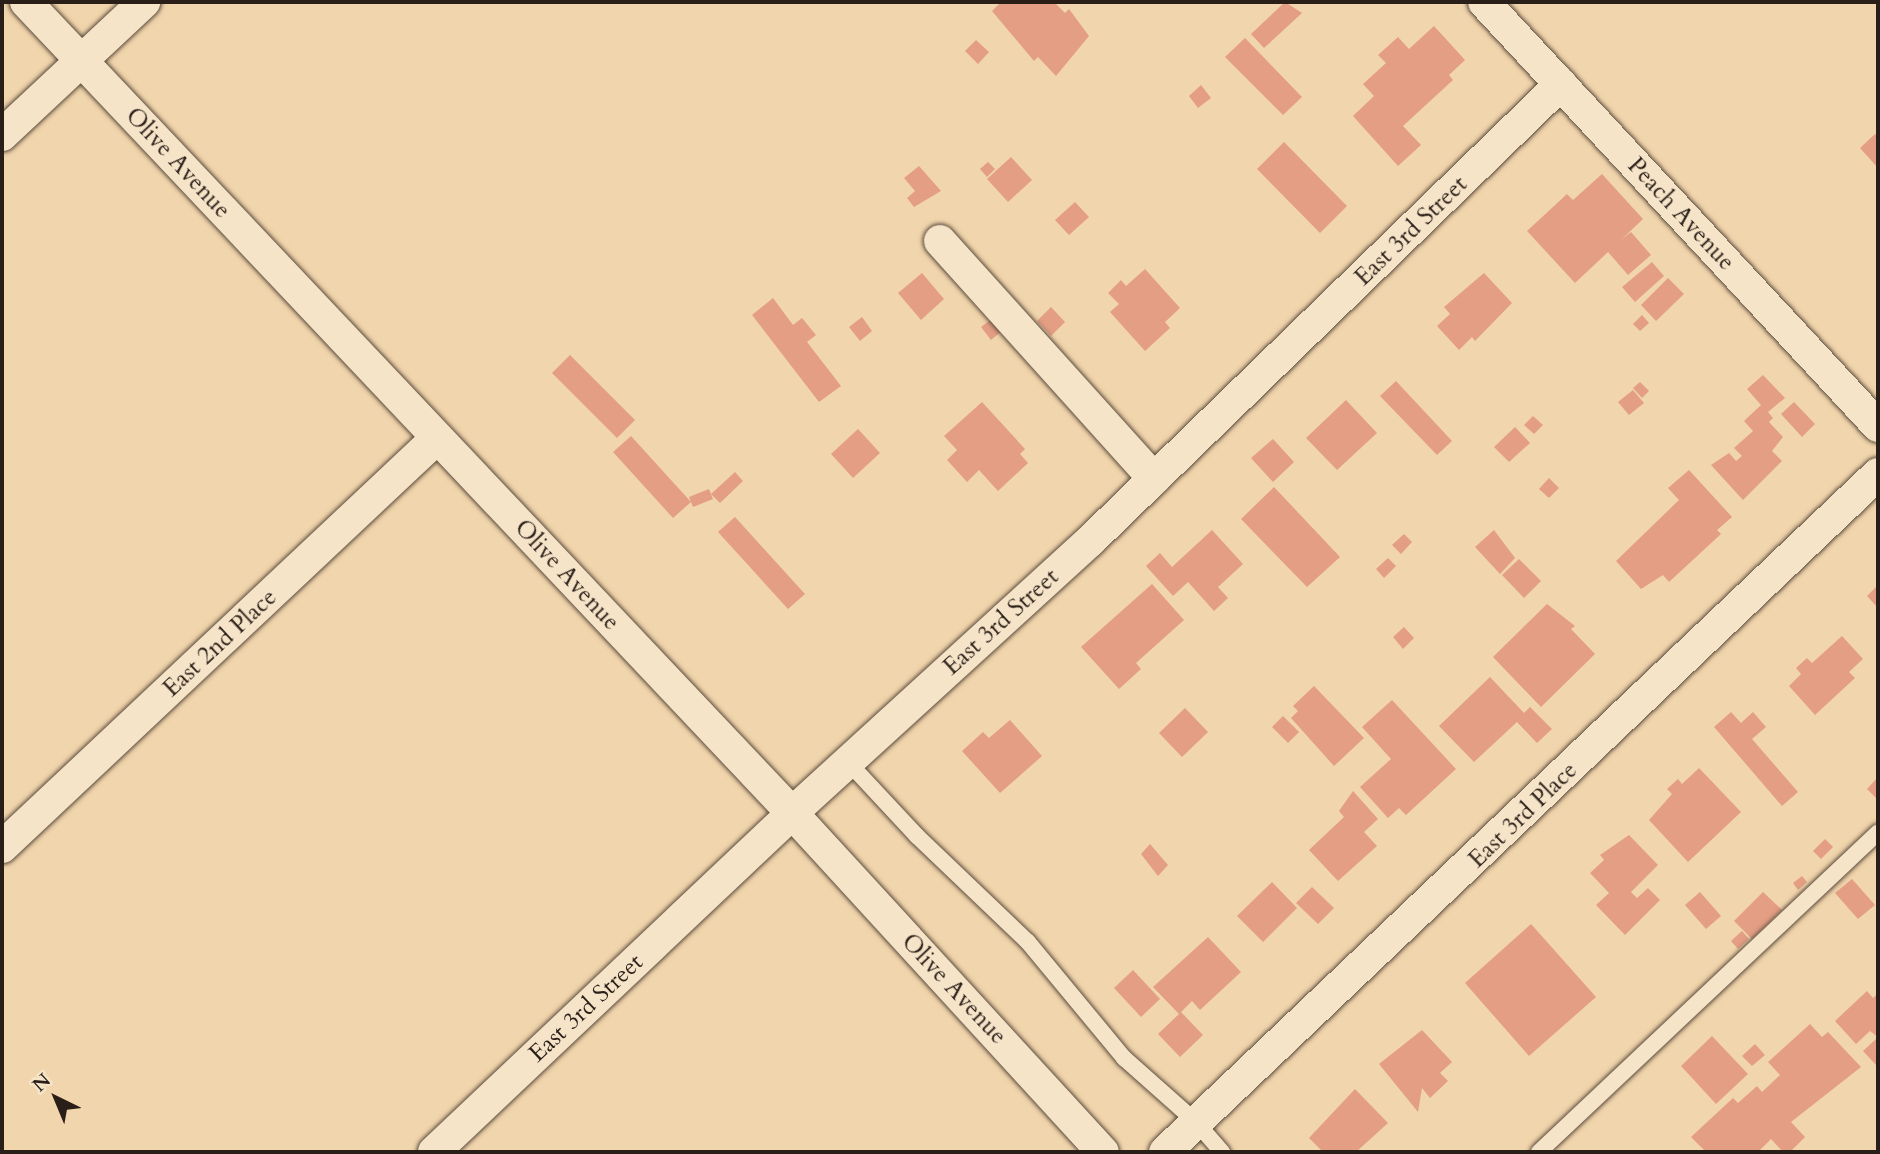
<!DOCTYPE html>
<style>
body{margin:0}
#map{position:relative;width:1880px;height:1154px;overflow:hidden;background:#f1d5ac;font-family:Cardo,serif}
div>[style]{position:absolute}
.building>*{inset:0;background:#e49e84}
.roads{filter:drop-shadow(0 0 2px #5c4c3d) drop-shadow(0 0 2px #5c4c3d)}
.lane>*{height:16px;margin:-8px;padding:0 8px;transform-origin:8px;border-radius:8px;background:#f6e4c9}
.street>*{height:32px;margin:-16px;padding:0 16px;transform-origin:16px;border-radius:16px;background:#f6e4c9}
span{translate:-50% -50%;white-space:nowrap;text-align:center;line-height:1.15;-webkit-text-stroke:6px #f6e4c9;paint-order:stroke}
.street-label{font-size:24px;color:#2a1f18}
.frame{position:absolute;inset:0;border:4px solid #2a1f18;pointer-events:none}
.north{position:absolute;left:21px;top:1063px;width:70px;height:70px;-webkit-text-stroke:5px #f6e4c9;paint-order:stroke;rotate:317deg;font-size:19px;font-weight:700;line-height:28px;text-align:center;color:#2a1f18}
.north::after{content:'';display:block;margin:auto;width:24px;height:32px;background:#2a1f18;clip-path:polygon(50% 0,100% 100%,50% 72%,0 100%)}
</style>
<div id="map">
<div class="building">
<div style="clip-path:polygon(1001px 2px,1054px 2px,1065px 13px,1069px 9px,1089px 36px,1056px 76px,1038px 57px,1034px 61px,992px 11px)"></div>
<div style="clip-path:polygon(1285px 2px,1302px 13px,1264px 48px,1251px 34px)"></div>
<div style="clip-path:polygon(1434px 26px,1465px 60px,1449px 75px,1453px 80px,1403px 126px,1421px 145px,1398px 166px,1353px 116px,1374px 96px,1363px 84px,1386px 63px,1378px 55px,1398px 37px,1409px 49px)"></div>
<div style="clip-path:polygon(1245px 38px,1302px 97px,1283px 115px,1225px 57px)"></div>
<div style="clip-path:polygon(976px 40px,989px 52px,978px 64px,965px 51px)"></div>
<div style="clip-path:polygon(1201px 85px,1211px 98px,1198px 108px,1189px 96px)"></div>
<div style="clip-path:polygon(1875px 134px,1878px 137px,1878px 168px,1860px 148px)"></div>
<div style="clip-path:polygon(1284px 142px,1347px 206px,1320px 233px,1257px 169px)"></div>
<div style="clip-path:polygon(1011px 157px,1032px 180px,1008px 202px,987px 179px)"></div>
<div style="clip-path:polygon(988px 162px,995px 169px,987px 177px,980px 169px)"></div>
<div style="clip-path:polygon(919px 166px,941px 191px,914px 207px,907px 198px,915px 191px,904px 178px)"></div>
<div style="clip-path:polygon(1602px 174px,1643px 219px,1621px 240px,1631px 232px,1651px 255px,1628px 275px,1608px 252px,1575px 283px,1527px 231px,1567px 194px,1573px 200px)"></div>
<div style="clip-path:polygon(1075px 202px,1089px 217px,1069px 235px,1055px 220px)"></div>
<div style="clip-path:polygon(1652px 262px,1664px 276px,1635px 302px,1622px 287px)"></div>
<div style="clip-path:polygon(1145px 269px,1180px 308px,1165px 322px,1170px 328px,1145px 351px,1110px 312px,1119px 304px,1108px 293px,1121px 280px,1126px 286px)"></div>
<div style="clip-path:polygon(922px 273px,944px 299px,921px 320px,898px 293px)"></div>
<div style="clip-path:polygon(1484px 273px,1512px 303px,1475px 341px,1472px 337px,1459px 350px,1437px 326px,1450px 314px,1444px 307px)"></div>
<div style="clip-path:polygon(1668px 278px,1684px 294px,1656px 321px,1641px 305px)"></div>
<div style="clip-path:polygon(773px 298px,793px 325px,802px 318px,816px 335px,807px 342px,841px 386px,819px 402px,752px 315px)"></div>
<div style="clip-path:polygon(1051px 307px,1065px 322px,1051px 336px,1037px 321px)"></div>
<div style="clip-path:polygon(1642px 315px,1649px 323px,1640px 331px,1633px 324px)"></div>
<div style="clip-path:polygon(862px 317px,872px 331px,860px 341px,849px 327px)"></div>
<div style="clip-path:polygon(993px 318px,1003px 330px,991px 340px,981px 327px)"></div>
<div style="clip-path:polygon(570px 355px,635px 420px,617px 438px,552px 373px)"></div>
<div style="clip-path:polygon(1763px 375px,1785px 398px,1768px 412px,1773px 418px,1769px 422px,1783px 437px,1772px 451px,1782px 461px,1743px 500px,1711px 465px,1729px 453px,1736px 461px,1742px 456px,1734px 448px,1753px 431px,1744px 421px,1761px 405px,1747px 389px)"></div>
<div style="clip-path:polygon(1396px 381px,1452px 441px,1437px 455px,1380px 396px)"></div>
<div style="clip-path:polygon(1640px 382px,1649px 391px,1642px 398px,1633px 388px)"></div>
<div style="clip-path:polygon(1633px 390px,1644px 403px,1629px 415px,1618px 402px)"></div>
<div style="clip-path:polygon(1346px 400px,1377px 433px,1337px 470px,1306px 438px)"></div>
<div style="clip-path:polygon(982px 402px,1025px 449px,1020px 454px,1028px 463px,998px 491px,979px 470px,967px 482px,947px 460px,957px 450px,944px 436px)"></div>
<div style="clip-path:polygon(1794px 402px,1815px 424px,1802px 437px,1781px 414px)"></div>
<div style="clip-path:polygon(1533px 416px,1543px 425px,1534px 434px,1524px 425px)"></div>
<div style="clip-path:polygon(1515px 427px,1530px 443px,1509px 462px,1494px 447px)"></div>
<div style="clip-path:polygon(858px 429px,880px 453px,853px 478px,831px 454px)"></div>
<div style="clip-path:polygon(631px 436px,691px 502px,673px 518px,613px 452px)"></div>
<div style="clip-path:polygon(1273px 439px,1294px 462px,1273px 482px,1251px 458px)"></div>
<div style="clip-path:polygon(1689px 470px,1732px 517px,1717px 530px,1721px 534px,1669px 582px,1663px 575px,1641px 589px,1616px 561px,1679px 500px,1668px 488px)"></div>
<div style="clip-path:polygon(735px 472px,743px 481px,720px 503px,711px 494px)"></div>
<div style="clip-path:polygon(1549px 478px,1559px 488px,1549px 498px,1539px 489px)"></div>
<div style="clip-path:polygon(1274px 487px,1340px 557px,1307px 587px,1241px 519px)"></div>
<div style="clip-path:polygon(709px 489px,713px 499px,693px 507px,689px 497px)"></div>
<div style="clip-path:polygon(735px 517px,805px 594px,788px 609px,718px 532px)"></div>
<div style="clip-path:polygon(1212px 530px,1243px 564px,1218px 587px,1228px 598px,1214px 611px,1188px 582px,1173px 596px,1146px 566px,1160px 553px,1172px 567px)"></div>
<div style="clip-path:polygon(1494px 530px,1515px 558px,1500px 574px,1475px 547px)"></div>
<div style="clip-path:polygon(1404px 534px,1412px 542px,1401px 554px,1392px 545px)"></div>
<div style="clip-path:polygon(1388px 558px,1396px 566px,1384px 578px,1376px 569px)"></div>
<div style="clip-path:polygon(1519px 559px,1541px 581px,1524px 598px,1502px 575px)"></div>
<div style="clip-path:polygon(1152px 584px,1184px 620px,1136px 663px,1141px 669px,1119px 689px,1081px 647px)"></div>
<div style="clip-path:polygon(1878px 585px,1878px 608px,1867px 596px)"></div>
<div style="clip-path:polygon(1547px 604px,1575px 626px,1571px 629px,1595px 654px,1541px 707px,1493px 657px)"></div>
<div style="clip-path:polygon(1404px 627px,1414px 638px,1403px 649px,1393px 637px)"></div>
<div style="clip-path:polygon(1842px 636px,1863px 659px,1849px 672px,1855px 678px,1815px 715px,1789px 686px,1801px 674px,1796px 668px,1807px 658px,1812px 663px)"></div>
<div style="clip-path:polygon(1490px 677px,1524px 713px,1530px 707px,1552px 729px,1537px 743px,1517px 722px,1474px 762px,1439px 726px)"></div>
<div style="clip-path:polygon(1314px 686px,1364px 738px,1334px 766px,1291px 718px,1298px 711px,1293px 706px)"></div>
<div style="clip-path:polygon(1392px 700px,1456px 769px,1406px 815px,1399px 808px,1388px 818px,1360px 787px,1391px 759px,1362px 727px)"></div>
<div style="clip-path:polygon(1185px 708px,1208px 732px,1182px 757px,1159px 733px)"></div>
<div style="clip-path:polygon(1731px 712px,1741px 723px,1753px 712px,1766px 727px,1752px 739px,1798px 792px,1782px 806px,1714px 727px)"></div>
<div style="clip-path:polygon(1283px 716px,1299px 732px,1288px 743px,1272px 727px)"></div>
<div style="clip-path:polygon(1010px 720px,1042px 756px,1000px 793px,962px 751px,983px 732px,989px 738px)"></div>
<div style="clip-path:polygon(1699px 768px,1741px 812px,1688px 862px,1649px 820px,1672px 794px,1667px 789px,1678px 779px,1682px 784px)"></div>
<div style="clip-path:polygon(1878px 777px,1878px 800px,1867px 789px)"></div>
<div style="clip-path:polygon(1353px 791px,1378px 819px,1364px 832px,1377px 846px,1338px 881px,1309px 850px,1344px 817px,1339px 811px)"></div>
<div style="clip-path:polygon(1629px 835px,1658px 865px,1631px 892px,1637px 898px,1648px 888px,1660px 900px,1625px 935px,1596px 905px,1609px 893px,1590px 873px,1604px 860px,1600px 855px)"></div>
<div style="clip-path:polygon(1825px 839px,1833px 847px,1821px 859px,1813px 851px)"></div>
<div style="clip-path:polygon(1150px 844px,1168px 865px,1158px 876px,1141px 854px)"></div>
<div style="clip-path:polygon(1802px 876px,1807px 882px,1798px 890px,1793px 883px)"></div>
<div style="clip-path:polygon(1852px 879px,1875px 905px,1858px 919px,1835px 893px)"></div>
<div style="clip-path:polygon(1272px 882px,1297px 908px,1263px 942px,1237px 916px)"></div>
<div style="clip-path:polygon(1312px 887px,1334px 908px,1318px 924px,1296px 903px)"></div>
<div style="clip-path:polygon(1700px 892px,1721px 916px,1706px 929px,1685px 905px)"></div>
<div style="clip-path:polygon(1763px 892px,1782px 910px,1752px 939px,1734px 921px)"></div>
<div style="clip-path:polygon(1531px 924px,1596px 997px,1529px 1056px,1465px 983px)"></div>
<div style="clip-path:polygon(1742px 931px,1749px 939px,1738px 949px,1731px 941px)"></div>
<div style="clip-path:polygon(1208px 937px,1241px 972px,1200px 1010px,1192px 1001px,1181px 1012px,1203px 1035px,1180px 1057px,1158px 1034px,1179px 1014px,1153px 987px)"></div>
<div style="clip-path:polygon(1133px 970px,1160px 999px,1141px 1017px,1114px 988px)"></div>
<div style="clip-path:polygon(1867px 991px,1873px 998px,1878px 993px,1878px 1037px,1870px 1031px,1856px 1044px,1835px 1021px)"></div>
<div style="clip-path:polygon(1810px 1024px,1822px 1037px,1828px 1032px,1861px 1067px,1791px 1122px,1805px 1137px,1790px 1152px,1783px 1152px,1771px 1139px,1758px 1152px,1706px 1152px,1691px 1137px,1733px 1098px,1738px 1103px,1757px 1086px,1762px 1092px,1780px 1075px,1768px 1062px)"></div>
<div style="clip-path:polygon(1422px 1030px,1452px 1062px,1440px 1073px,1448px 1081px,1430px 1098px,1422px 1088px,1418px 1112px,1379px 1064px)"></div>
<div style="clip-path:polygon(1712px 1036px,1748px 1074px,1716px 1104px,1681px 1066px)"></div>
<div style="clip-path:polygon(1876px 1039px,1878px 1041px,1878px 1067px,1863px 1051px)"></div>
<div style="clip-path:polygon(1755px 1044px,1765px 1055px,1752px 1066px,1742px 1056px)"></div>
<div style="clip-path:polygon(1355px 1089px,1388px 1123px,1356px 1152px,1323px 1152px,1309px 1138px)"></div>
</div>
<div class="roads">
<div class="lane">
<div style="left:848px;top:762px;width:101px;rotate:47deg"></div>
<div style="left:917px;top:836px;width:153px;rotate:43.7deg"></div>
<div style="left:1028px;top:942px;width:151px;rotate:50.4deg"></div>
<div style="left:1124px;top:1058px;width:96px;rotate:41.6deg"></div>
<div style="left:1196px;top:1122px;width:40px;rotate:49deg"></div>
<div style="left:1539px;top:1152px;width:466px;rotate:-43.3deg"></div>
</div>
<div class="street">
<div style="left:26px;top:2px;width:1116px;rotate:46.63deg"></div>
<div style="left:792px;top:813px;width:460px;rotate:47.5deg"></div>
<div style="left:1484px;top:2px;width:579px;rotate:47.1deg"></div>
<div style="left:2px;top:135px;width:195px;rotate:-43.1deg"></div>
<div style="left:940px;top:241px;width:320px;rotate:48deg"></div>
<div style="left:2px;top:847px;width:597px;rotate:-43.24deg"></div>
<div style="left:434px;top:1152px;width:493px;rotate:-43.4deg"></div>
<div style="left:792px;top:813px;width:403px;rotate:-42.4deg"></div>
<div style="left:1090px;top:541px;width:656px;rotate:-44.14deg"></div>
<div style="left:1165px;top:1152px;width:984px;rotate:-43.56deg"></div>
</div>
</div>
<div class="street-label">
<span style="left:178px;top:163px;rotate:47deg">Olive Avenue</span>
<span style="left:1681px;top:214px;rotate:47deg">Peach Avenue</span>
<span style="left:1411px;top:231px;rotate:-44deg">East 3rd Street</span>
<span style="left:567px;top:575px;rotate:47deg">Olive Avenue</span>
<span style="left:1001px;top:622px;rotate:-42deg">East 3rd Street</span>
<span style="left:220px;top:643px;rotate:-43deg">East 2nd Place</span>
<span style="left:1523px;top:815px;rotate:-44deg">East 3rd Place</span>
<span style="left:954px;top:989px;rotate:47deg">Olive Avenue</span>
<span style="left:586px;top:1008px;rotate:-43deg">East 3rd Street</span>
</div>
<div class="frame"></div>
<div class="north">N</div>
</div>
